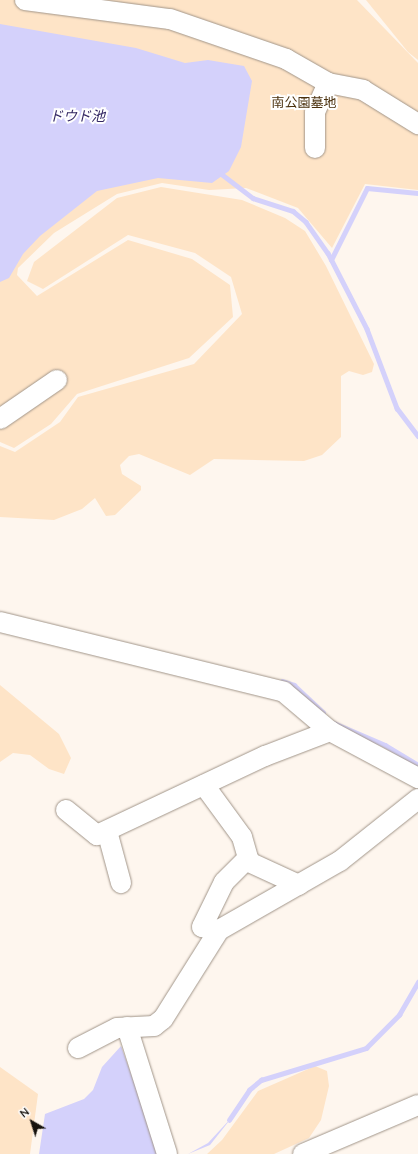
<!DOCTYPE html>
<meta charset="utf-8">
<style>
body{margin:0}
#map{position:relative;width:418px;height:1154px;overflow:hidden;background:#fef6ee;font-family:Quicksand,"Noto Sans JP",sans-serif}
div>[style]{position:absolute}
.green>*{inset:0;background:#fee4c7}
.water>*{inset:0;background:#d4d1fb}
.stream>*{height:4.5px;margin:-2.25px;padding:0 2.25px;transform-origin:2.25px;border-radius:2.25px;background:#d4d1fb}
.roads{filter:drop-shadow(0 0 1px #a19589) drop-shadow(0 0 1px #a19589)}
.minor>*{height:20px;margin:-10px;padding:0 10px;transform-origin:10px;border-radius:10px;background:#fff}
span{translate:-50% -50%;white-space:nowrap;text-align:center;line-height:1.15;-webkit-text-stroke:4px #fff;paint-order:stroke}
.park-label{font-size:13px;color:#4a300d}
.water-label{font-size:14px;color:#332763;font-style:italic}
.north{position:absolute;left:12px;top:1102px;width:40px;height:40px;-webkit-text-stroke:3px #fff;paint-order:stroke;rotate:321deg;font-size:11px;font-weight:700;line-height:16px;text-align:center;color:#16120d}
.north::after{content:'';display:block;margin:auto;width:14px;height:18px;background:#16120d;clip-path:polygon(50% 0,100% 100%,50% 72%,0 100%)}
</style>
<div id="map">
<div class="green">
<div style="clip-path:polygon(0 0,357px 0,418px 63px,418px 190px,365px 184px,332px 248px,298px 208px,246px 188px,209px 190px,162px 183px,117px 194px,54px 233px,18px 268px,17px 275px,37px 296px,128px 240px,192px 259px,230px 285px,233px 317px,189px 358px,77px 394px,51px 424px,14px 448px,0 442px)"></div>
<div style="clip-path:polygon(366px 0,418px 0,418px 60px,408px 52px)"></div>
<div style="clip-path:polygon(161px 187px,242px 200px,285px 218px,305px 231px,326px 266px,374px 364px,372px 372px,363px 375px,349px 371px,341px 376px,341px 437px,322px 455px,304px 461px,214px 459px,190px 475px,139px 454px,129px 456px,120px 465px,122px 474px,141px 486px,141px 490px,115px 515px,106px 516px,95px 498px,82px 509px,54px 520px,0 517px,0 446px,15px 452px,60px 422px,78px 397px,194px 364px,242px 314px,231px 277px,195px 253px,128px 235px,43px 289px,27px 281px,34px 262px,117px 198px)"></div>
<div style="clip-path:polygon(0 685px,59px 734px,71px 758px,64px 774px,49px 769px,30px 755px,13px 753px,0 762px)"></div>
<div style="clip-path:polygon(315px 1066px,327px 1071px,329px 1086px,321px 1120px,309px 1138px,274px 1154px,207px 1154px,222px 1140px,258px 1091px)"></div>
<div style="clip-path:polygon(0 1067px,38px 1094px,30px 1154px,0 1154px)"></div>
</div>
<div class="water">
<div style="clip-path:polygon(0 24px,136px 48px,185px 63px,208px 60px,244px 66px,252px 81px,241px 147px,229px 171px,212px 183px,158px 178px,97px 191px,40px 236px,23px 254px,9px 278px,0 282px)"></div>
<div style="clip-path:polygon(121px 1046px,160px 1154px,39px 1154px,45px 1114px,84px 1099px,93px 1090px,102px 1067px)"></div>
<div style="clip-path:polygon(233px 1116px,210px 1145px,188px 1154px,208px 1143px)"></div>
</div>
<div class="stream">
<div style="left:219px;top:172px;width:43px;rotate:37.4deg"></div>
<div style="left:253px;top:198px;width:42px;rotate:18deg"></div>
<div style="left:293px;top:211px;width:17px;rotate:40deg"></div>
<div style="left:306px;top:222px;width:38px;rotate:55deg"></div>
<div style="left:328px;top:253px;width:85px;rotate:62.8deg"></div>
<div style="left:367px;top:329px;width:85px;rotate:69.2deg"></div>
<div style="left:397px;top:408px;width:35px;rotate:53deg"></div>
<div style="left:331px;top:260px;width:80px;rotate:-63.4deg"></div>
<div style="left:367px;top:188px;width:51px;rotate:5.6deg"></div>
<div style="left:282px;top:681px;width:13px;rotate:18deg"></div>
<div style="left:294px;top:685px;width:40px;rotate:43deg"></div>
<div style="left:334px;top:723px;width:56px;rotate:23.3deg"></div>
<div style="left:385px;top:745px;width:39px;rotate:31deg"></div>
<div style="left:229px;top:1120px;width:36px;rotate:-56deg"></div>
<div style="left:249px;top:1090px;width:16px;rotate:-40deg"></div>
<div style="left:261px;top:1080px;width:110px;rotate:-16.9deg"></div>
<div style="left:366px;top:1048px;width:47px;rotate:-45deg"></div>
<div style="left:399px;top:1015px;width:38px;rotate:-60deg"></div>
</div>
<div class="roads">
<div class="minor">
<div style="left:25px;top:0;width:146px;rotate:7.5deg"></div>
<div style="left:170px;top:19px;width:123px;rotate:19deg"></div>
<div style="left:286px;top:59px;width:48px;rotate:29.7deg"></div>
<div style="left:328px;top:83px;width:36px;rotate:11deg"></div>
<div style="left:363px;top:90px;width:65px;rotate:31.7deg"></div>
<div style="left:315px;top:148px;width:36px;rotate:-90deg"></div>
<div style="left:315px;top:112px;width:32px;rotate:-66deg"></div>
<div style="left:0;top:419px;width:69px;rotate:-34.4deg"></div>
<div style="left:0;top:622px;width:292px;rotate:13.8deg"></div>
<div style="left:284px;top:692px;width:60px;rotate:40.3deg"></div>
<div style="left:204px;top:785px;width:64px;rotate:53.8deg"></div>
<div style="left:242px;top:837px;width:26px;rotate:74deg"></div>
<div style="left:249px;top:862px;width:55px;rotate:24.7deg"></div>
<div style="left:66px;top:810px;width:40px;rotate:39deg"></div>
<div style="left:97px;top:835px;width:186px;rotate:-25.2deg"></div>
<div style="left:265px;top:756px;width:70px;rotate:-21deg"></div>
<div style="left:330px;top:731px;width:100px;rotate:28.1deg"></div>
<div style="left:107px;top:831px;width:54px;rotate:74.9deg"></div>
<div style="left:219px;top:930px;width:17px;rotate:-170deg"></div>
<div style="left:202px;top:927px;width:50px;rotate:-63.9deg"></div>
<div style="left:224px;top:882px;width:34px;rotate:-45deg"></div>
<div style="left:127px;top:1027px;width:133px;rotate:72.5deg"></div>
<div style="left:78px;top:1048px;width:44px;rotate:-27.1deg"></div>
<div style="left:117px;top:1028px;width:37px;rotate:-3deg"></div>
<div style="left:154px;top:1026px;width:11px;rotate:-38deg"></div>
<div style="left:163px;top:1019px;width:105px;rotate:-57.8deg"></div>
<div style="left:219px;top:930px;width:139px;rotate:-29.7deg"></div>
<div style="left:340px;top:861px;width:100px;rotate:-38.5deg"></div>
<div style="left:303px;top:1154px;width:125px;rotate:-23.1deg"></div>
</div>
</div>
<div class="park-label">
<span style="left:304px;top:102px">南公園墓地</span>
</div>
<div class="water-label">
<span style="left:77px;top:116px">ドウド池</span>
</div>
<div class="north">N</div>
</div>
